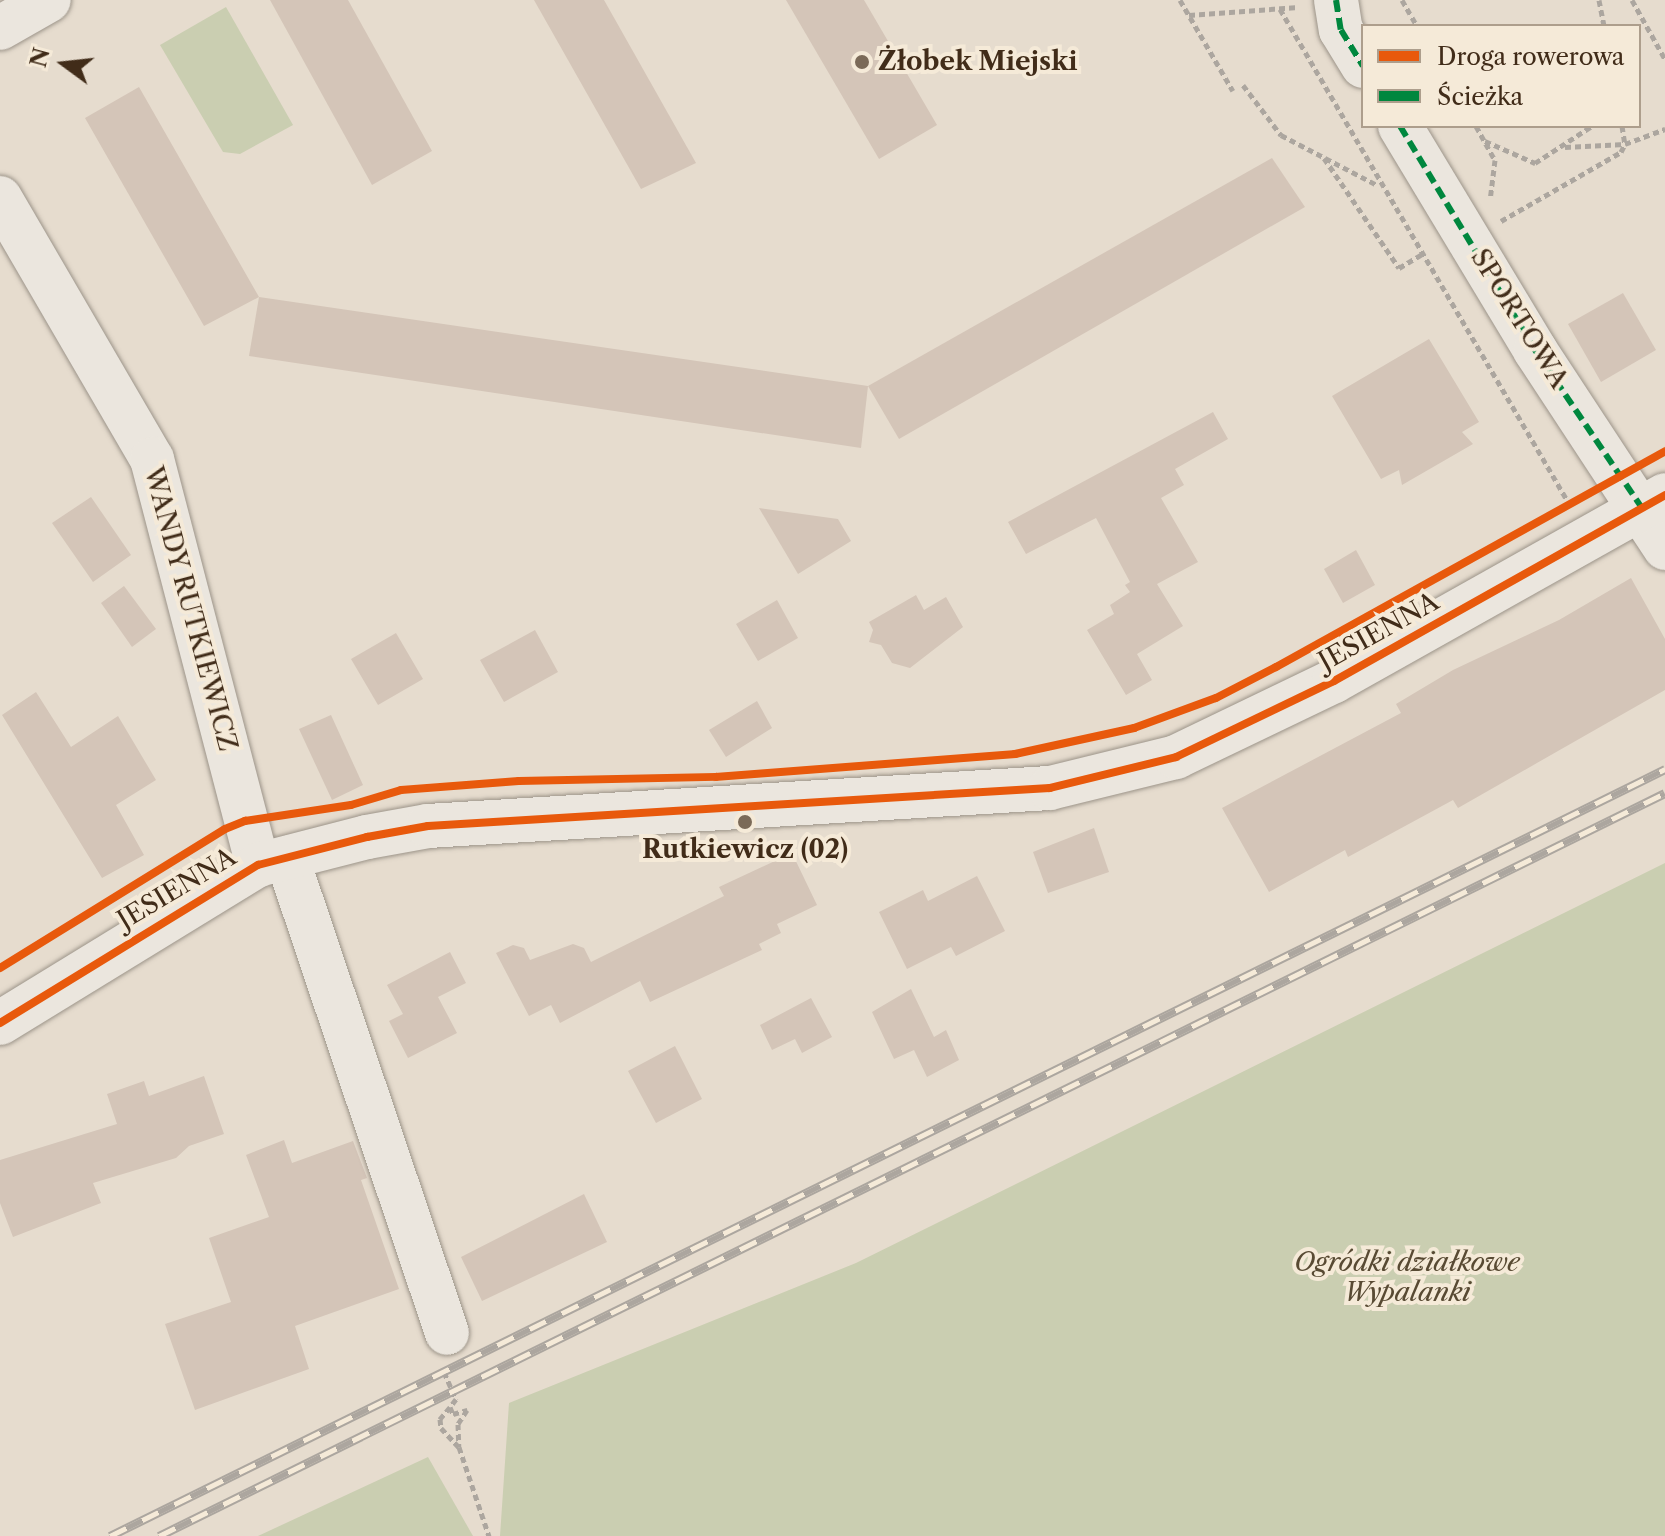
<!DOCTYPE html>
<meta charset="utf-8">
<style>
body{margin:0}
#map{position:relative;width:1665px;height:1536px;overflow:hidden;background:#e6dcce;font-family:"Libre Caslon Text",serif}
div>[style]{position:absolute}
.green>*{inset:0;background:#caceb1}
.building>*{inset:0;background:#d4c5b8}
.path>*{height:5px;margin-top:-2.5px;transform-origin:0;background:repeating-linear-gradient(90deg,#aca69f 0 6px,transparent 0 10px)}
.roads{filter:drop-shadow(0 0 2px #9c9489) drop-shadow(0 0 2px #9c9489)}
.minor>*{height:44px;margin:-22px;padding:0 22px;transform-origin:22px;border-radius:22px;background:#ebe6de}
.rail>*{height:9px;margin-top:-4.5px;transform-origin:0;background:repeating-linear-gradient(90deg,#f5ead8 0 18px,#aca69f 0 36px);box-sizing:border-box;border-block:2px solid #aca69f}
.quiet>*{height:6px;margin-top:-3px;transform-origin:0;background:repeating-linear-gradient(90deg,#00873e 0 12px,transparent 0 18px)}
.cycleway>*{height:8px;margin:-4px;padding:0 4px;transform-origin:4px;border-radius:4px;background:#e8590c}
.dots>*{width:22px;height:22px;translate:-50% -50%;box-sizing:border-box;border:4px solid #f5ead8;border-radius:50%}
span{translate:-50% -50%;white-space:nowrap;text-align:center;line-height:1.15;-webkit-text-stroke:8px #f5ead8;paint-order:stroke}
.poi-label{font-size:26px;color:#412c19;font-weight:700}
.left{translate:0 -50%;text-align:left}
.street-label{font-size:26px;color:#412c19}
.park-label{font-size:26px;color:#584a33;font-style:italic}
.legend{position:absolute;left:1361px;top:24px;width:280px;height:104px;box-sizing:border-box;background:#f5ead8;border:2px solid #ad9e8c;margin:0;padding:10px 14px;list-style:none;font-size:24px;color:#412c19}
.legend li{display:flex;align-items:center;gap:16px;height:40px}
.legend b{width:40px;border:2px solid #ad9e8c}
.north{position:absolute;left:24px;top:24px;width:80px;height:80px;-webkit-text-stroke:6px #f5ead8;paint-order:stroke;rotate:285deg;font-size:22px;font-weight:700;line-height:32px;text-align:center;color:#412c19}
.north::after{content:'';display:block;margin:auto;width:28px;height:36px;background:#412c19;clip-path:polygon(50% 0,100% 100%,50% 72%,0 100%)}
</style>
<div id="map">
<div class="green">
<div style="clip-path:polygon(226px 7px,293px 125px,240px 154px,223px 152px,160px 45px)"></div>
<div style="clip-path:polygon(1665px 863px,1665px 1536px,500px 1536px,509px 1403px,856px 1263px)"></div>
<div style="clip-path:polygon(428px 1457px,473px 1536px,258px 1536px)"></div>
</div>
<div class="building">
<div style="clip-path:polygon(270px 0,348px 0,432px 151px,372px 185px)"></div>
<div style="clip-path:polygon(534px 0,604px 0,696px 163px,641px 189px)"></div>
<div style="clip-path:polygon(786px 0,864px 0,937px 125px,879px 159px)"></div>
<div style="clip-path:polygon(139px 87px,259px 297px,204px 326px,85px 118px)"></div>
<div style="clip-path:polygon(1272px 158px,1305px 207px,899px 439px,868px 386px)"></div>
<div style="clip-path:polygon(1623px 293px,1656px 350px,1601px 382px,1568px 324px)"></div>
<div style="clip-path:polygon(259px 297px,868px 386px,861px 448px,249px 356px)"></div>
<div style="clip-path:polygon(1429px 339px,1479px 422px,1462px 432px,1473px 444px,1402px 485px,1399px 470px,1381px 479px,1332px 396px)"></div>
<div style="clip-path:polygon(1213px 412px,1228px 439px,1175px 469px,1184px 485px,1161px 498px,1198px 562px,1157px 584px,1183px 626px,1137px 654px,1152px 680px,1126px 695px,1087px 630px,1114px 614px,1110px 605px,1130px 592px,1125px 585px,1130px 582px,1096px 518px,1026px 554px,1008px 522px)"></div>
<div style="clip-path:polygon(91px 497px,131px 555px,93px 582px,52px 523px)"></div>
<div style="clip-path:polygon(759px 508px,838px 519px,851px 541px,798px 574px)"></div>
<div style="clip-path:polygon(1356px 550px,1375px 585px,1343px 603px,1324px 569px)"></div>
<div style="clip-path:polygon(1631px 578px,1665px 639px,1665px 690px,1458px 808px,1453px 800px,1348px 857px,1345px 850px,1269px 892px,1222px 808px,1401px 713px,1396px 704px,1453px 670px,1559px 620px)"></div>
<div style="clip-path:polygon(124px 586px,156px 629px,132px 647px,101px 603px)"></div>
<div style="clip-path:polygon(916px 595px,924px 610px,946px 597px,963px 627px,910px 668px,892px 663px,881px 645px,869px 642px,873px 630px,869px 622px)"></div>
<div style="clip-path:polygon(777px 600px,798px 638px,758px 661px,736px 624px)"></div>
<div style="clip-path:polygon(535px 630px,558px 672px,504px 702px,480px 660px)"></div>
<div style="clip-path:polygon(396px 633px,423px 679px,378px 705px,351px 659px)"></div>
<div style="clip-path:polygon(36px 692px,71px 747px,118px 716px,156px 780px,116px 805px,144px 855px,102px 878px,2px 715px)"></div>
<div style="clip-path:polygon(757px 701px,772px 728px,726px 757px,709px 730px)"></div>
<div style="clip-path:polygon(331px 715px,363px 785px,332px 800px,299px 729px)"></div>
<div style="clip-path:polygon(1094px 828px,1109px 872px,1048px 893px,1033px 852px)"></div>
<div style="clip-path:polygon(792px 853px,817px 905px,777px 924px,781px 933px,759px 944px,762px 950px,650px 1002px,640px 981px,560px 1023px,551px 1005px,529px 1016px,496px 953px,513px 945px,524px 948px,530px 960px,573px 944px,584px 948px,591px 962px,724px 896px,719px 887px)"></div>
<div style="clip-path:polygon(977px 876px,1005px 931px,956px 956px,951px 947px,907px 969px,879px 912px,923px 890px,928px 901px)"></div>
<div style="clip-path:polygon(450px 952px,466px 983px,438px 997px,457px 1033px,408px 1058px,389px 1021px,403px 1014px,387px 985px)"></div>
<div style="clip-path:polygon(911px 989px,934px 1037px,946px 1030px,959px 1060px,927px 1077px,914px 1050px,894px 1059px,872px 1012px)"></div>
<div style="clip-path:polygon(811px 998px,832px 1037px,802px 1053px,795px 1039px,772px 1050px,760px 1025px)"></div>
<div style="clip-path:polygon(675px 1046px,702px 1099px,656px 1123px,628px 1071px)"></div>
<div style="clip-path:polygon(204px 1076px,224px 1134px,189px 1146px,176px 1158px,93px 1183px,101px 1203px,13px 1237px,0 1203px,0 1160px,117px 1124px,107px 1094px,144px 1081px,149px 1096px)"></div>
<div style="clip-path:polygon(284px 1140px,292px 1163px,353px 1141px,367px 1178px,361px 1180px,399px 1289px,295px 1326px,309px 1369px,195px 1410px,165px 1324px,231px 1302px,209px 1238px,269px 1217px,246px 1155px)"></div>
<div style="clip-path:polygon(584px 1194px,607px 1242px,482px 1301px,461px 1257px)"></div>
</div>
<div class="path">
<div style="left:1180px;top:0;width:105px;rotate:59.8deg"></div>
<div style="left:1402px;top:0;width:30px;rotate:60deg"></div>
<div style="left:1599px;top:0;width:26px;rotate:79deg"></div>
<div style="left:1632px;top:0;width:68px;rotate:60.8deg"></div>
<div style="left:1280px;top:9px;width:575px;rotate:59.69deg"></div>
<div style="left:1189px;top:15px;width:110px;rotate:-4.2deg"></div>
<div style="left:1243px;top:85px;width:63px;rotate:52.8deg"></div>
<div style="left:1281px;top:135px;width:108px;rotate:27.5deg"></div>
<div style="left:1476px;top:126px;width:39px;rotate:61deg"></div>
<div style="left:1495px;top:160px;width:39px;rotate:97deg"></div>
<div style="left:1622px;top:126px;width:18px;rotate:81deg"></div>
<div style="left:1625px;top:144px;width:43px;rotate:-20.6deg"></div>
<div style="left:1485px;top:141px;width:55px;rotate:23.7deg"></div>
<div style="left:1535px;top:163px;width:68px;rotate:-33deg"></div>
<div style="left:1565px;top:147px;width:60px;rotate:-2.9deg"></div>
<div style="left:1324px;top:158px;width:133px;rotate:55.7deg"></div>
<div style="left:1399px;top:268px;width:26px;rotate:-31deg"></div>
<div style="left:1501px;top:221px;width:138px;rotate:-29.9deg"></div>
<div style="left:1621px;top:152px;width:9px;rotate:-63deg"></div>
<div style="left:444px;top:1372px;width:30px;rotate:66deg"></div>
<div style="left:456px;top:1399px;width:10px;rotate:127deg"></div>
<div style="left:450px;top:1407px;width:8px;rotate:67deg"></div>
<div style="left:453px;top:1414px;width:15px;rotate:-16deg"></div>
<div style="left:467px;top:1410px;width:17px;rotate:123deg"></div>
<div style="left:458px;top:1424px;width:23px;rotate:88deg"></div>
<div style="left:459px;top:1447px;width:94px;rotate:71.4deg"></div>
<div style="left:450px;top:1407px;width:16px;rotate:130deg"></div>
<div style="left:440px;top:1419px;width:9px;rotate:84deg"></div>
<div style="left:441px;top:1428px;width:26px;rotate:47deg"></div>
</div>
<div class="roads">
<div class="minor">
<div style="left:1336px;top:0;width:30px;rotate:81deg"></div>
<div style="left:1341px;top:30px;width:42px;rotate:58.6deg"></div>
<div style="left:0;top:28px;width:56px;rotate:-29.7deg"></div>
<div style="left:1400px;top:126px;width:262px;rotate:58.9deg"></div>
<div style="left:1535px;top:350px;width:237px;rotate:56.7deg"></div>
<div style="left:0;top:198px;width:302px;rotate:59.8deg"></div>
<div style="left:152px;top:459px;width:420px;rotate:75.4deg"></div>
<div style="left:287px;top:858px;width:501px;rotate:71.38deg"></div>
<div style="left:0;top:1023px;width:303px;rotate:-31.5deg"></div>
<div style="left:258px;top:865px;width:113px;rotate:-14.4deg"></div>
<div style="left:367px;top:837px;width:62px;rotate:-10.2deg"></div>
<div style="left:428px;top:826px;width:623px;rotate:-3.5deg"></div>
<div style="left:1050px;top:788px;width:130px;rotate:-13.8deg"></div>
<div style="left:1176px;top:757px;width:175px;rotate:-25.7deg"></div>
<div style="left:1334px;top:681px;width:380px;rotate:-29.3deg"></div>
</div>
</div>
<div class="rail">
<div style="left:110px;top:1536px;width:1734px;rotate:-26.25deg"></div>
<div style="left:159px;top:1536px;width:1679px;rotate:-26.26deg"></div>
</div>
<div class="quiet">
<div style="left:1336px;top:0;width:30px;rotate:81deg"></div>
<div style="left:1341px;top:30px;width:42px;rotate:58.6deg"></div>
<div style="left:1400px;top:126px;width:262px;rotate:58.9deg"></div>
<div style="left:1535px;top:350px;width:191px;rotate:55.9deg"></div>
</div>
<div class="cycleway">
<div style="left:0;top:968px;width:264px;rotate:-31.7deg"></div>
<div style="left:225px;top:829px;width:22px;rotate:-22deg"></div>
<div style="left:245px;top:821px;width:107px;rotate:-8.6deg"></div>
<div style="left:351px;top:805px;width:52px;rotate:-16.7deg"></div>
<div style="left:401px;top:790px;width:118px;rotate:-4.4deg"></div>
<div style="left:519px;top:781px;width:197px;rotate:-1.2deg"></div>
<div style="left:716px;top:777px;width:300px;rotate:-4.4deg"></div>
<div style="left:1015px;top:754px;width:122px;rotate:-12.3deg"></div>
<div style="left:1134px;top:728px;width:87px;rotate:-20.1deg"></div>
<div style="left:1216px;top:698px;width:68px;rotate:-27.3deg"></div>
<div style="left:1276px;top:667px;width:445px;rotate:-29deg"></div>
<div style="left:0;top:1023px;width:303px;rotate:-31.5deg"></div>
<div style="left:258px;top:865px;width:113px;rotate:-14.4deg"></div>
<div style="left:367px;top:837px;width:62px;rotate:-10.2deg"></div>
<div style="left:428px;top:826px;width:623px;rotate:-3.5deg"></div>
<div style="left:1050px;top:788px;width:130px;rotate:-13.8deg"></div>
<div style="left:1176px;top:757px;width:175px;rotate:-25.7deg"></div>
<div style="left:1334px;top:681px;width:380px;rotate:-29.3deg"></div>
</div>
<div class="dots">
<div style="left:862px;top:62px;background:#7b6a58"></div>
<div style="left:745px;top:822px;background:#7b6a58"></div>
</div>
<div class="poi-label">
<span class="left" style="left:878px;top:62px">Żłobek Miejski</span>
<span style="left:745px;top:850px">Rutkiewicz (02)</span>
</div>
<div class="street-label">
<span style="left:1519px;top:319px;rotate:58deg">SPORTOWA</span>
<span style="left:190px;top:609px;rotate:75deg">WANDY RUTKIEWICZ</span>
<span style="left:1379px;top:632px;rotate:-29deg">JESIENNA</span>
<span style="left:177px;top:889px;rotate:-31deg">JESIENNA</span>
</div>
<div class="park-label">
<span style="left:1407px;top:1278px">Ogródki działkowe<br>Wypalanki</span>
</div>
<ul class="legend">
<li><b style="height:10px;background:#e8590c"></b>Droga rowerowa</li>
<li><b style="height:10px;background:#00873e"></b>Ścieżka</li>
</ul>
<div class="north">N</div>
</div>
